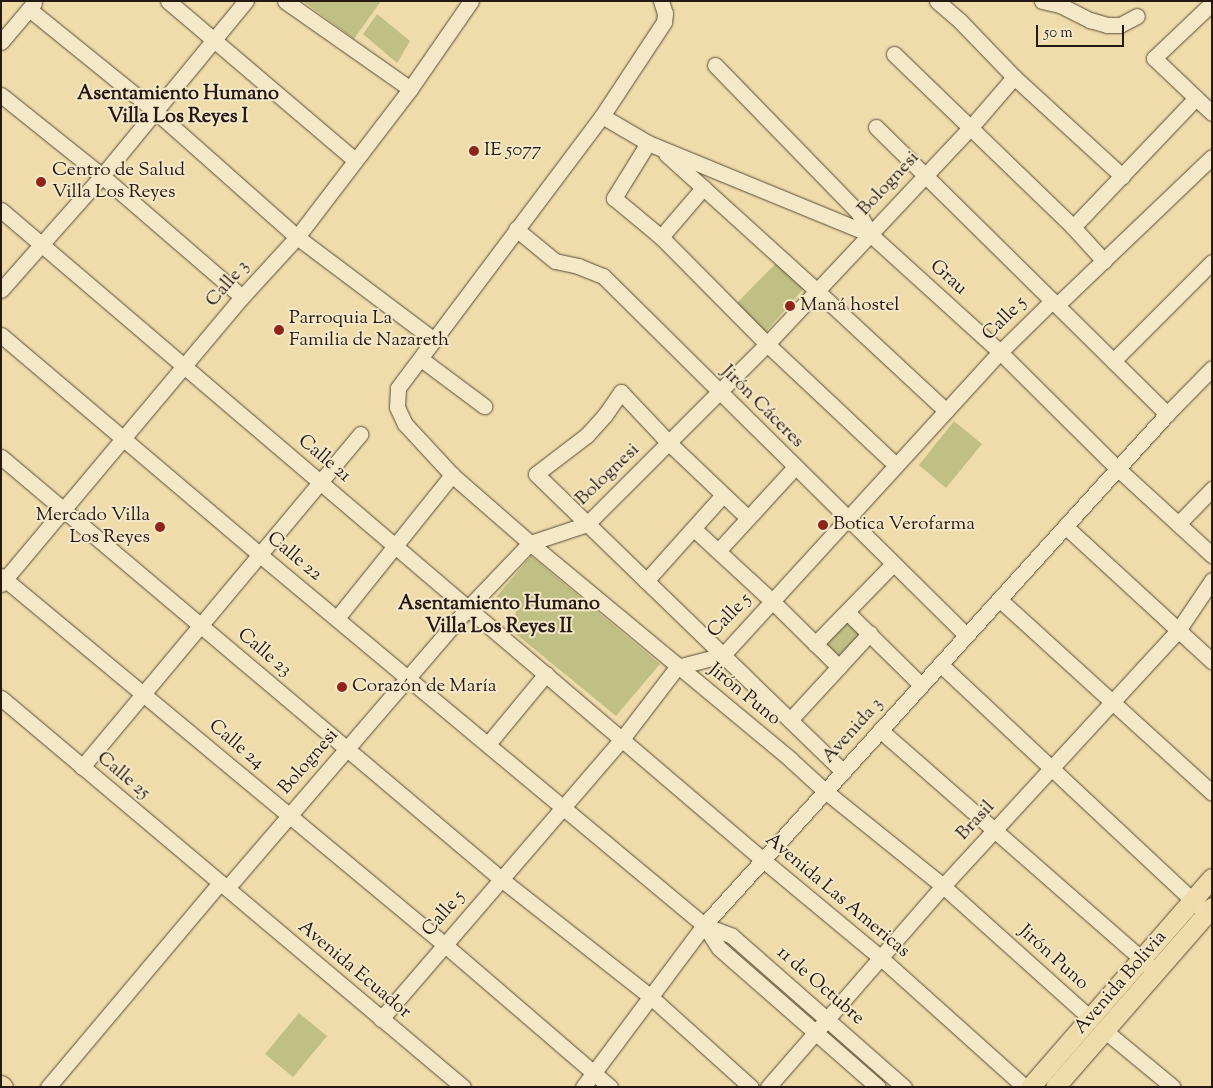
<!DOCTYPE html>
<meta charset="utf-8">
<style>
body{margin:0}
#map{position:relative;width:1213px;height:1088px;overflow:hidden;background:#f0dcaa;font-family:"Sorts Mill Goudy",serif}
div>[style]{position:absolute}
.green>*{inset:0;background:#c0bf84}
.roads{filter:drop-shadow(0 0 1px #584a3a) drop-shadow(0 0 1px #584a3a)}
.minor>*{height:15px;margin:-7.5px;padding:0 7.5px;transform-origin:7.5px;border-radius:7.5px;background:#f5e8c8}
.major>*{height:19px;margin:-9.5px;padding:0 9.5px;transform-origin:9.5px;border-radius:9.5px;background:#f0dcaa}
.dots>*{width:14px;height:14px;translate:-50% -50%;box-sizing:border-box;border:2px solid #f5e8c8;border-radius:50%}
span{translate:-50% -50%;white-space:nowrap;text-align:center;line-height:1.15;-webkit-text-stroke:4px #f5e8c8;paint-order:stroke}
.poi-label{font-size:19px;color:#261914}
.left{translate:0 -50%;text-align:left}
.right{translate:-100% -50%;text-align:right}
.street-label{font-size:19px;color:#261914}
.neighbourhood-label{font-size:20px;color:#261914;font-weight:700}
.frame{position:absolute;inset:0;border:2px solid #261914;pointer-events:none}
.scale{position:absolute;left:1036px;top:25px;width:88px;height:22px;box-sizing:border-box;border:2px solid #261914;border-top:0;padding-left:6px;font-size:15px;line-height:18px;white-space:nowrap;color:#261914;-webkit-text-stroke:4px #f5e8c8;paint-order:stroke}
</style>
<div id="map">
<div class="green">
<div style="clip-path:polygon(303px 1px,381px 1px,354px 39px)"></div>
<div style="clip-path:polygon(377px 14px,410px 41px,397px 63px,363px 34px)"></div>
<div style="clip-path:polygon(779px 260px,805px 287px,764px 334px,736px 304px)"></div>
<div style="clip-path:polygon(954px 421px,982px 444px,946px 488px,919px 465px)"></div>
<div style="clip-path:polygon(531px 556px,660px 664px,616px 716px,516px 634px,515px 599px,496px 597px)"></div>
<div style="clip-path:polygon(848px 614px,866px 631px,839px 659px,822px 642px)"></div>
<div style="clip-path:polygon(299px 1013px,327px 1036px,293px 1077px,265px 1054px)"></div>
</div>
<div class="roads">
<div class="minor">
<div style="left:168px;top:1px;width:245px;rotate:40.4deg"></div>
<div style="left:285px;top:1px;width:153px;rotate:35.1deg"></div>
<div style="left:661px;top:1px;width:13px;rotate:72deg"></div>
<div style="left:665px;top:13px;width:9px;rotate:96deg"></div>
<div style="left:664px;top:22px;width:113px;rotate:123.4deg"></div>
<div style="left:602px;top:116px;width:340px;rotate:126.9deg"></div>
<div style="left:398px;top:388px;width:19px;rotate:93deg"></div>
<div style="left:397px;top:407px;width:19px;rotate:65deg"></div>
<div style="left:405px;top:424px;width:69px;rotate:47.3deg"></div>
<div style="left:452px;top:475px;width:103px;rotate:41.1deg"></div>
<div style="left:530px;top:543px;width:339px;rotate:39.7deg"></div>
<div style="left:791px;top:760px;width:46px;rotate:42.4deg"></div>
<div style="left:825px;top:791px;width:151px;rotate:38.8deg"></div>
<div style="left:943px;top:886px;width:198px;rotate:41.9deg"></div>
<div style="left:937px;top:1px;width:30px;rotate:41deg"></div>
<div style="left:960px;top:21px;width:78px;rotate:46deg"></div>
<div style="left:1014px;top:77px;width:147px;rotate:42.5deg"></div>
<div style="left:1042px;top:1px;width:18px;rotate:13deg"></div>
<div style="left:1060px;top:5px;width:34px;rotate:27deg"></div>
<div style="left:1090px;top:20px;width:18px;rotate:16deg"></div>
<div style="left:1107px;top:25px;width:13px"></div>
<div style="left:1120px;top:25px;width:19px;rotate:-28deg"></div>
<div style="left:1212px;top:3px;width:80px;rotate:136.5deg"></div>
<div style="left:1154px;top:58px;width:80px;rotate:43.5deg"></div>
<div style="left:29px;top:9px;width:162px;rotate:39deg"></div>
<div style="left:155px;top:111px;width:190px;rotate:41.6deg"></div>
<div style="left:297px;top:237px;width:171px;rotate:36.9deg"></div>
<div style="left:1px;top:42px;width:51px;rotate:-49.8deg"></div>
<div style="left:894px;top:54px;width:249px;rotate:44deg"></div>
<div style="left:1073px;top:227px;width:46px;rotate:47.6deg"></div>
<div style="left:715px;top:65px;width:205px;rotate:45.8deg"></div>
<div style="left:858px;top:212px;width:25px;rotate:61deg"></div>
<div style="left:1px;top:95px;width:129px;rotate:38.7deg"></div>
<div style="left:102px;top:176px;width:185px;rotate:40.8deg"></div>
<div style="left:602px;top:116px;width:53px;rotate:30.4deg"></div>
<div style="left:648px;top:143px;width:240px;rotate:22.3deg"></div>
<div style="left:870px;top:234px;width:176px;rotate:42.2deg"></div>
<div style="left:1000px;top:352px;width:165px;rotate:44.8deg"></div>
<div style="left:1117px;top:468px;width:129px;rotate:42.5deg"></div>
<div style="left:876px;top:127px;width:409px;rotate:44.6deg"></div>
<div style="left:648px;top:143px;width:65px;rotate:121.7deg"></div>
<div style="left:614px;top:198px;width:61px;rotate:39.7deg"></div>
<div style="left:661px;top:237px;width:151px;rotate:45.3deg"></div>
<div style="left:767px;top:344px;width:177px;rotate:43.2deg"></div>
<div style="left:666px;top:154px;width:204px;rotate:42.2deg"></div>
<div style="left:817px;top:291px;width:176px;rotate:42.9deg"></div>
<div style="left:1px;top:210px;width:1002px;rotate:40.46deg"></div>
<div style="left:763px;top:860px;width:153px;rotate:39.7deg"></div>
<div style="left:881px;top:958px;width:193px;rotate:41.9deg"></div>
<div style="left:1073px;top:227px;width:178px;rotate:-46.4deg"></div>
<div style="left:516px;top:229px;width:50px;rotate:39.4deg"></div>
<div style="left:555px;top:261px;width:24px;rotate:12deg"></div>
<div style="left:578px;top:266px;width:27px;rotate:22deg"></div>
<div style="left:603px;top:276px;width:511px;rotate:44.68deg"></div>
<div style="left:661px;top:237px;width:65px;rotate:-49.4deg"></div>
<div style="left:1px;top:290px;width:152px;rotate:-48.5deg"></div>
<div style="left:102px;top:176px;width:227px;rotate:-50.6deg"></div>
<div style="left:1057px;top:305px;width:214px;rotate:-43.7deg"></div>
<div style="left:1px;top:335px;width:340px;rotate:40.3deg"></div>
<div style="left:260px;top:555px;width:578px;rotate:39.81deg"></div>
<div style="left:704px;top:925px;width:27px;rotate:57deg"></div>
<div style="left:719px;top:948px;width:211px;rotate:41.2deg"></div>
<div style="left:421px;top:359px;width:79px;rotate:36.7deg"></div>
<div style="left:1113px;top:361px;width:140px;rotate:-45deg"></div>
<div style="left:1px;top:457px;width:654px;rotate:40.16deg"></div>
<div style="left:501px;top:879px;width:192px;rotate:38.2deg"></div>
<div style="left:652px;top:998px;width:133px;rotate:42deg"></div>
<div style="left:748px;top:518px;width:109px;rotate:-136.5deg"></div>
<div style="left:669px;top:443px;width:70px;rotate:-133.3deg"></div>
<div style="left:621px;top:392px;width:28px;rotate:125deg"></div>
<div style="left:605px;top:415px;width:27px;rotate:132deg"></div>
<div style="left:587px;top:435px;width:64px;rotate:142.6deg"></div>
<div style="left:536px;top:474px;width:428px;rotate:44.1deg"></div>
<div style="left:1178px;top:524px;width:49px;rotate:-45.8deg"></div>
<div style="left:1065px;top:526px;width:200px;rotate:42.6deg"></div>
<div style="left:694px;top:529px;width:106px;rotate:42.7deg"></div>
<div style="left:772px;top:601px;width:94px;rotate:44.6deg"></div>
<div style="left:718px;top:551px;width:114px;rotate:-47.5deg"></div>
<div style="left:1px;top:576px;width:577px;rotate:39.73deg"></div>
<div style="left:445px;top:945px;width:218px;rotate:40.7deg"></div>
<div style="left:646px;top:581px;width:115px;rotate:-48.2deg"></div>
<div style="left:1px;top:584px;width:375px;rotate:-50deg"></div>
<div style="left:242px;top:297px;width:81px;rotate:-47.5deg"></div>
<div style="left:297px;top:237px;width:186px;rotate:-52.6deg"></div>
<div style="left:410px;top:89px;width:107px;rotate:-55.3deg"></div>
<div style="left:999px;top:599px;width:288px;rotate:42.3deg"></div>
<div style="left:847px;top:612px;width:104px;rotate:44.6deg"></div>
<div style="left:337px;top:618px;width:184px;rotate:-51.2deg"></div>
<div style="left:815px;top:644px;width:112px;rotate:-45.7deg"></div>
<div style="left:940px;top:664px;width:356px;rotate:43.1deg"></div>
<div style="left:1px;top:698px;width:604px;rotate:40.1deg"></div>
<div style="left:790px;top:720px;width:118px;rotate:-47.4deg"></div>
<div style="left:880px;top:730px;width:359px;rotate:41.2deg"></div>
<div style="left:488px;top:744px;width:91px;rotate:-50.4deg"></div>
<div style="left:82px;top:767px;width:434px;rotate:-50.1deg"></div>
<div style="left:227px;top:888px;width:369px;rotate:-49.3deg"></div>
<div style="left:468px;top:608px;width:90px;rotate:-46.4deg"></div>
<div style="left:530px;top:543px;width:60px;rotate:-18.4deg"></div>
<div style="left:587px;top:524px;width:255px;rotate:-45deg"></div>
<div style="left:767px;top:344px;width:298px;rotate:-46.8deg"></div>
<div style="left:971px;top:127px;width:66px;rotate:-49.3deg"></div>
<div style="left:704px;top:925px;width:30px;rotate:21deg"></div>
<div style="left:732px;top:936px;width:229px;rotate:41.3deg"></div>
<div style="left:381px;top:1019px;width:369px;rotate:-49.3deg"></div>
<div style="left:622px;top:739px;width:91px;rotate:-52.6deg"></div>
<div style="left:677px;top:667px;width:48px;rotate:-14.6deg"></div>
<div style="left:723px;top:655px;width:411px;rotate:-47.6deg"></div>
<div style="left:1000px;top:352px;width:73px;rotate:-44.4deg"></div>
<div style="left:1104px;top:1030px;width:89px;rotate:39.6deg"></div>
<div style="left:48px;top:1087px;width:267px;rotate:-49.9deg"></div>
<div style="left:583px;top:1087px;width:202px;rotate:-53.2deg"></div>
<div style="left:704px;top:925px;width:690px;rotate:-47.82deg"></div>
<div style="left:1167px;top:414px;width:64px;rotate:-45.6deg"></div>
<div style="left:768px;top:1087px;width:267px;rotate:-49deg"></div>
<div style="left:943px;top:886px;width:349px;rotate:-47.4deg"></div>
<div style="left:1179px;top:629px;width:59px;rotate:-56deg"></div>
</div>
<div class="major">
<div style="left:1px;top:1085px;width:3px;rotate:45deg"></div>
<div style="left:1030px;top:1087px;width:277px;rotate:-49deg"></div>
<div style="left:1055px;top:1087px;width:239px;rotate:-48.9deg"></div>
</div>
</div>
<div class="dots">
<div style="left:474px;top:151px;background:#8f2418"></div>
<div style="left:41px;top:182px;background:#8f2418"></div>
<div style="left:790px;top:306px;background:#8f2418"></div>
<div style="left:279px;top:330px;background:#8f2418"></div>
<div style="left:823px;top:525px;background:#8f2418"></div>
<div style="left:160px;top:527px;background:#8f2418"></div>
<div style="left:342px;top:687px;background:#8f2418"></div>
</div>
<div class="poi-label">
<span class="left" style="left:484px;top:151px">IE 5077</span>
<span class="left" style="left:52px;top:182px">Centro de Salud<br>Villa Los Reyes</span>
<span class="left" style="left:800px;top:306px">Maná hostel</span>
<span class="left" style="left:289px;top:330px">Parroquia La<br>Familia de Nazareth</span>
<span class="right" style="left:150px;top:527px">Mercado Villa<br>Los Reyes</span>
<span class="left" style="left:833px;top:525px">Botica Verofarma</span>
<span class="left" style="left:352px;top:687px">Corazón de María</span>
</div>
<div class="street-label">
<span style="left:889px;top:184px;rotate:-47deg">Bolognesi</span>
<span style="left:948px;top:278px;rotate:42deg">Grau</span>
<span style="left:228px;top:284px;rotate:-49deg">Calle 3</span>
<span style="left:1005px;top:319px;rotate:-45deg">Calle 5</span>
<span style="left:762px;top:407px;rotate:45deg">Jirón Cáceres</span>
<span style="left:324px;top:459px;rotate:40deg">Calle 21</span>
<span style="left:608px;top:475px;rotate:-44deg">Bolognesi</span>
<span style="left:294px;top:557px;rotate:40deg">Calle 22</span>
<span style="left:730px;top:616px;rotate:-46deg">Calle 5</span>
<span style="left:264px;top:653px;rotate:40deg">Calle 23</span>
<span style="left:744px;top:695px;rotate:39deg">Jirón Puno</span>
<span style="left:853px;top:731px;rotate:-48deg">Avenida 3</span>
<span style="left:236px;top:745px;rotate:40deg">Calle 24</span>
<span style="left:309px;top:762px;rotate:-49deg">Bolognesi</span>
<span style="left:123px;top:776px;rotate:40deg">Calle 25</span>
<span style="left:976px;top:821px;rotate:-47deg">Brasil</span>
<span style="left:837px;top:896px;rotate:40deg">Avenida Las Americas</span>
<span style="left:444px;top:914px;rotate:-49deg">Calle 5</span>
<span style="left:1053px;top:958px;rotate:42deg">Jirón Puno</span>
<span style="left:354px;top:970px;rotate:40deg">Avenida Ecuador</span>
<span style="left:1121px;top:983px;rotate:-49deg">Avenida Bolivia</span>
<span style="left:820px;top:986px;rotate:41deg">11 de Octubre</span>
</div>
<div class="neighbourhood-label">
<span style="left:178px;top:106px">Asentamiento Humano<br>Villa Los Reyes I</span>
<span style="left:499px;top:616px">Asentamiento Humano<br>Villa Los Reyes II</span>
</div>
<div class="frame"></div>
<div class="scale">50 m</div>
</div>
